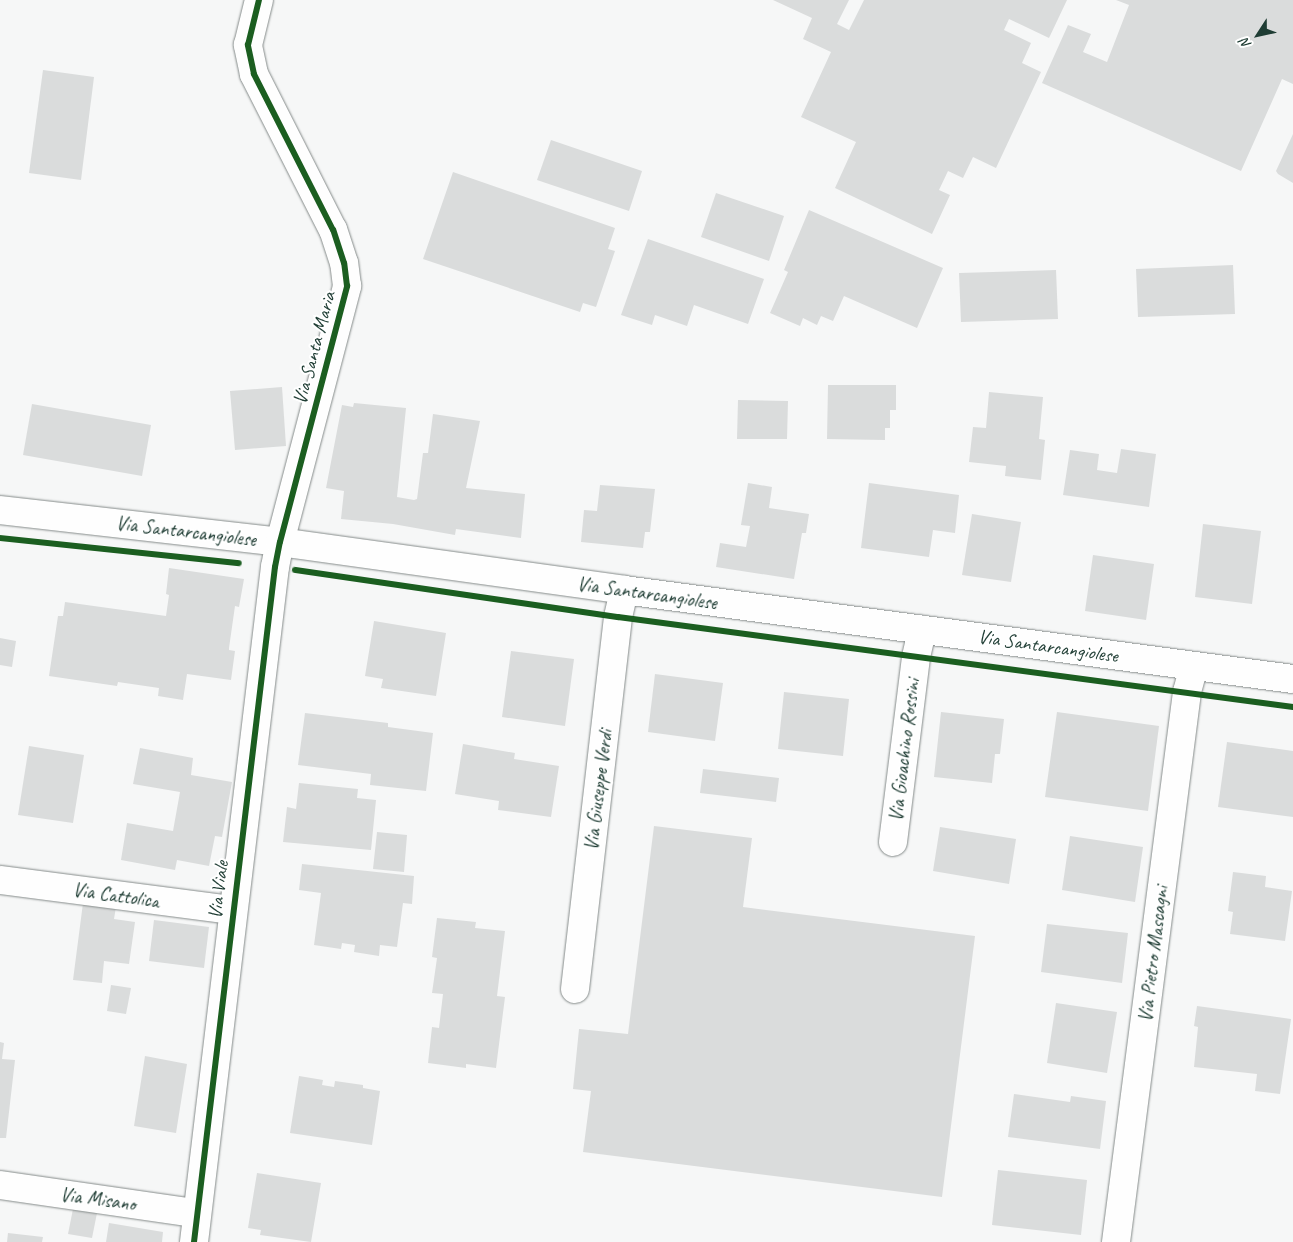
<!DOCTYPE html>
<style>
body{margin:0}
#map{position:relative;width:1293px;height:1242px;overflow:hidden;background:#f6f7f7;font-family:Caveat,sans-serif}
div>[style]{position:absolute}
.building>*{inset:0;background:#dadcdc}
.roads{filter:drop-shadow(0 0 1px #858b8a) drop-shadow(0 0 1px #858b8a)}
.minor>*{height:28px;margin:-14px;padding:0 14px;transform-origin:14px;border-radius:14px;background:#fefefe}
.major>*{height:28px;margin:-14px;padding:0 14px;transform-origin:14px;border-radius:14px;background:#fefefe}
.cycleway>*{height:6px;margin:-3px;padding:0 3px;transform-origin:3px;border-radius:3px;background:#1b5e20}
span{translate:-50% -50%;white-space:nowrap;text-align:center;line-height:1.15;-webkit-text-stroke:4px #fff;paint-order:stroke}
.street-label{font-size:20px;color:#1f3d34}
.north{position:absolute;left:1233px;top:10px;width:50px;height:50px;-webkit-text-stroke:4px #fff;paint-order:stroke;rotate:235deg;font-size:14px;font-weight:700;line-height:20px;text-align:center;color:#1f3d34}
.north::after{content:'';display:block;margin:auto;width:18px;height:22px;background:#1f3d34;clip-path:polygon(50% 0,100% 100%,50% 72%,0 100%)}
</style>
<div id="map">
<div class="building">
<div style="clip-path:polygon(773px 0,849px 0,837px 24px,849px 30px,864px 0,1067px 0,1049px 38px,1009px 19px,1004px 30px,1031px 43px,1022px 63px,1041px 72px,996px 168px,973px 157px,963px 178px,948px 171px,939px 190px,950px 195px,932px 234px,835px 188px,856px 142px,801px 117px,831px 52px,803px 39px,812px 18px)"></div>
<div style="clip-path:polygon(1116px 0,1293px 0,1293px 84px,1282px 79px,1241px 171px,1042px 83px,1068px 25px,1091px 34px,1083px 52px,1107px 62px,1129px 5px)"></div>
<div style="clip-path:polygon(43px 70px,94px 77px,81px 180px,29px 173px)"></div>
<div style="clip-path:polygon(1293px 134px,1293px 183px,1278px 174px,1276px 171px)"></div>
<div style="clip-path:polygon(551px 140px,642px 171px,629px 211px,537px 180px)"></div>
<div style="clip-path:polygon(453px 172px,615px 228px,608px 249px,615px 251px,596px 307px,583px 303px,580px 312px,423px 259px)"></div>
<div style="clip-path:polygon(716px 193px,784px 216px,769px 261px,701px 237px)"></div>
<div style="clip-path:polygon(809px 210px,943px 268px,917px 328px,844px 296px,833px 321px,821px 316px,817px 325px,803px 318px,800px 326px,770px 313px,788px 272px,784px 270px)"></div>
<div style="clip-path:polygon(648px 239px,764px 279px,748px 324px,694px 305px,687px 326px,655px 315px,652px 325px,621px 315px)"></div>
<div style="clip-path:polygon(1233px 265px,1235px 314px,1138px 317px,1136px 269px)"></div>
<div style="clip-path:polygon(1056px 270px,1058px 319px,961px 322px,959px 273px)"></div>
<div style="clip-path:polygon(828px 385px,896px 385px,896px 410px,890px 410px,890px 428px,885px 428px,885px 440px,827px 439px)"></div>
<div style="clip-path:polygon(282px 387px,286px 446px,235px 450px,230px 391px)"></div>
<div style="clip-path:polygon(989px 392px,1043px 397px,1039px 439px,1045px 440px,1041px 480px,1005px 476px,1006px 466px,969px 462px,973px 427px,986px 428px)"></div>
<div style="clip-path:polygon(738px 400px,788px 401px,787px 439px,737px 439px)"></div>
<div style="clip-path:polygon(354px 403px,406px 408px,397px 497px,414px 500px,417px 499px,423px 453px,428px 453px,433px 414px,480px 421px,466px 488px,525px 494px,521px 538px,456px 529px,455px 535px,393px 524px,341px 519px,344px 491px,326px 488px,342px 405px,353px 407px)"></div>
<div style="clip-path:polygon(32px 404px,151px 425px,142px 476px,23px 455px)"></div>
<div style="clip-path:polygon(1121px 449px,1156px 454px,1149px 507px,1063px 495px,1070px 450px,1099px 454px,1097px 470px,1117px 473px)"></div>
<div style="clip-path:polygon(748px 483px,772px 487px,769px 508px,809px 514px,806px 533px,802px 533px,794px 579px,716px 567px,720px 543px,746px 547px,750px 526px,741px 525px)"></div>
<div style="clip-path:polygon(869px 483px,959px 495px,955px 533px,933px 530px,929px 557px,861px 548px)"></div>
<div style="clip-path:polygon(600px 485px,655px 489px,650px 532px,645px 532px,643px 548px,581px 542px,584px 510px,597px 511px)"></div>
<div style="clip-path:polygon(972px 514px,1021px 522px,1011px 582px,962px 575px)"></div>
<div style="clip-path:polygon(1203px 524px,1261px 531px,1252px 604px,1195px 597px)"></div>
<div style="clip-path:polygon(1093px 555px,1154px 564px,1146px 620px,1085px 611px)"></div>
<div style="clip-path:polygon(169px 568px,244px 579px,239px 607px,235px 606px,229px 648px,229px 650px,235px 651px,231px 680px,187px 674px,183px 700px,158px 696px,159px 688px,118px 682px,117px 686px,49px 676px,58px 616px,63px 616px,65px 602px,166px 616px,169px 595px,166px 594px)"></div>
<div style="clip-path:polygon(374px 621px,446px 633px,436px 696px,381px 688px,383px 679px,365px 676px)"></div>
<div style="clip-path:polygon(0 638px,16px 641px,12px 667px,0 665px)"></div>
<div style="clip-path:polygon(511px 651px,574px 659px,565px 726px,502px 717px)"></div>
<div style="clip-path:polygon(655px 674px,723px 683px,715px 741px,648px 732px)"></div>
<div style="clip-path:polygon(784px 692px,849px 699px,843px 756px,778px 749px)"></div>
<div style="clip-path:polygon(941px 712px,1004px 719px,1000px 754px,995px 754px,992px 783px,934px 777px)"></div>
<div style="clip-path:polygon(1057px 712px,1159px 726px,1148px 811px,1045px 797px)"></div>
<div style="clip-path:polygon(305px 713px,388px 723px,388px 727px,433px 733px,426px 791px,370px 785px,371px 774px,298px 765px)"></div>
<div style="clip-path:polygon(1227px 742px,1293px 751px,1293px 817px,1218px 807px)"></div>
<div style="clip-path:polygon(463px 744px,515px 753px,514px 759px,559px 766px,551px 817px,498px 810px,499px 801px,455px 794px)"></div>
<div style="clip-path:polygon(29px 746px,84px 755px,73px 823px,18px 815px)"></div>
<div style="clip-path:polygon(140px 748px,193px 758px,191px 775px,232px 782px,222px 837px,215px 836px,209px 866px,177px 860px,175px 870px,121px 860px,127px 823px,173px 831px,180px 792px,133px 784px)"></div>
<div style="clip-path:polygon(703px 769px,779px 778px,776px 802px,700px 793px)"></div>
<div style="clip-path:polygon(299px 783px,358px 789px,357px 798px,376px 800px,371px 850px,283px 842px,287px 807px,296px 809px)"></div>
<div style="clip-path:polygon(654px 826px,752px 838px,743px 907px,975px 936px,942px 1197px,583px 1152px,591px 1091px,573px 1089px,579px 1029px,628px 1034px)"></div>
<div style="clip-path:polygon(940px 827px,1016px 839px,1009px 884px,933px 871px)"></div>
<div style="clip-path:polygon(377px 832px,407px 835px,404px 872px,373px 869px)"></div>
<div style="clip-path:polygon(1070px 836px,1143px 847px,1135px 902px,1062px 890px)"></div>
<div style="clip-path:polygon(302px 864px,414px 876px,412px 904px,403px 903px,397px 947px,380px 945px,379px 956px,354px 952px,355px 945px,342px 943px,341px 949px,314px 945px,321px 893px,299px 890px)"></div>
<div style="clip-path:polygon(1233px 872px,1266px 876px,1265px 887px,1292px 891px,1285px 941px,1230px 934px,1233px 912px,1228px 911px)"></div>
<div style="clip-path:polygon(83px 903px,116px 907px,114px 919px,135px 922px,129px 964px,104px 961px,102px 983px,73px 980px)"></div>
<div style="clip-path:polygon(437px 918px,476px 922px,475px 928px,505px 931px,497px 996px,505px 997px,496px 1068px,466px 1064px,466px 1068px,428px 1063px,432px 1027px,439px 1028px,443px 994px,432px 993px,437px 958px,432px 957px)"></div>
<div style="clip-path:polygon(154px 920px,209px 927px,204px 968px,149px 961px)"></div>
<div style="clip-path:polygon(1047px 924px,1128px 933px,1122px 983px,1041px 972px)"></div>
<div style="clip-path:polygon(111px 985px,131px 988px,126px 1014px,107px 1011px)"></div>
<div style="clip-path:polygon(1056px 1003px,1117px 1012px,1107px 1073px,1047px 1063px)"></div>
<div style="clip-path:polygon(1197px 1006px,1291px 1019px,1280px 1094px,1255px 1091px,1257px 1074px,1194px 1067px,1198px 1027px,1194px 1026px)"></div>
<div style="clip-path:polygon(0 1042px,4px 1043px,2px 1059px,15px 1060px,6px 1138px,0 1138px)"></div>
<div style="clip-path:polygon(145px 1056px,187px 1064px,176px 1133px,134px 1126px)"></div>
<div style="clip-path:polygon(299px 1076px,323px 1080px,322px 1085px,334px 1087px,335px 1081px,363px 1085px,363px 1088px,380px 1091px,372px 1145px,290px 1133px)"></div>
<div style="clip-path:polygon(1014px 1094px,1070px 1102px,1071px 1096px,1106px 1101px,1100px 1149px,1008px 1137px)"></div>
<div style="clip-path:polygon(998px 1170px,1087px 1180px,1081px 1235px,992px 1225px)"></div>
<div style="clip-path:polygon(257px 1173px,321px 1183px,311px 1242px,260px 1235px,261px 1230px,248px 1228px)"></div>
<div style="clip-path:polygon(74px 1204px,98px 1208px,92px 1238px,68px 1234px)"></div>
<div style="clip-path:polygon(109px 1223px,163px 1232px,162px 1242px,106px 1242px)"></div>
<div style="clip-path:polygon(8px 1233px,43px 1237px,42px 1242px,7px 1242px)"></div>
</div>
<div class="roads">
<div class="minor">
<div style="left:893px;top:842px;width:186px;rotate:-82.9deg"></div>
<div style="left:916px;top:657px;width:28px;rotate:-77deg"></div>
<div style="left:0;top:880px;width:234px;rotate:7.4deg"></div>
<div style="left:575px;top:989px;width:374px;rotate:-83.4deg"></div>
<div style="left:618px;top:617px;width:28px;rotate:-77deg"></div>
<div style="left:0;top:1185px;width:197px;rotate:8.2deg"></div>
<div style="left:194px;top:1242px;width:680px;rotate:-83.16deg"></div>
<div style="left:275px;top:567px;width:25px;rotate:-79deg"></div>
<div style="left:280px;top:542px;width:265px;rotate:-75.3deg"></div>
<div style="left:347px;top:286px;width:23px;rotate:-97deg"></div>
<div style="left:344px;top:263px;width:35px;rotate:-108deg"></div>
<div style="left:333px;top:230px;width:175px;rotate:-116.9deg"></div>
<div style="left:254px;top:74px;width:30px;rotate:-102deg"></div>
<div style="left:248px;top:45px;width:46px;rotate:-76.3deg"></div>
<div style="left:1116px;top:1242px;width:555px;rotate:-82.64deg"></div>
<div style="left:1187px;top:692px;width:27px;rotate:-75deg"></div>
</div>
<div class="major">
<div style="left:0;top:510px;width:282px;rotate:6.5deg"></div>
<div style="left:280px;top:542px;width:347px;rotate:7.9deg"></div>
<div style="left:624px;top:590px;width:675px;rotate:7.58deg"></div>
</div>
</div>
<div class="cycleway">
<div style="left:0;top:538px;width:240px;rotate:6deg"></div>
<div style="left:295px;top:570px;width:326px;rotate:8.3deg"></div>
<div style="left:618px;top:617px;width:681px;rotate:7.59deg"></div>
<div style="left:194px;top:1242px;width:680px;rotate:-83.16deg"></div>
<div style="left:275px;top:567px;width:25px;rotate:-79deg"></div>
<div style="left:280px;top:542px;width:265px;rotate:-75.3deg"></div>
<div style="left:347px;top:286px;width:23px;rotate:-97deg"></div>
<div style="left:344px;top:263px;width:35px;rotate:-108deg"></div>
<div style="left:333px;top:230px;width:175px;rotate:-116.9deg"></div>
<div style="left:254px;top:74px;width:30px;rotate:-102deg"></div>
<div style="left:248px;top:45px;width:46px;rotate:-76.3deg"></div>
</div>
<div class="street-label">
<span style="left:314px;top:348px;rotate:-75deg">Via Santa Maria</span>
<span style="left:186px;top:531px;rotate:7deg">Via Santarcangiolese</span>
<span style="left:647px;top:593px;rotate:8deg">Via Santarcangiolese</span>
<span style="left:1048px;top:646px;rotate:8deg">Via Santarcangiolese</span>
<span style="left:904px;top:750px;rotate:-83deg">Via Gioachino Rossini</span>
<span style="left:598px;top:790px;rotate:-83deg">Via Giuseppe Verdi</span>
<span style="left:218px;top:890px;rotate:-83deg">Via Viale</span>
<span style="left:116px;top:895px;rotate:8deg">Via Cattolica</span>
<span style="left:1153px;top:954px;rotate:-83deg">Via Pietro Mascagni</span>
<span style="left:98px;top:1199px;rotate:8deg">Via Misano</span>
</div>
<div class="north">N</div>
</div>
